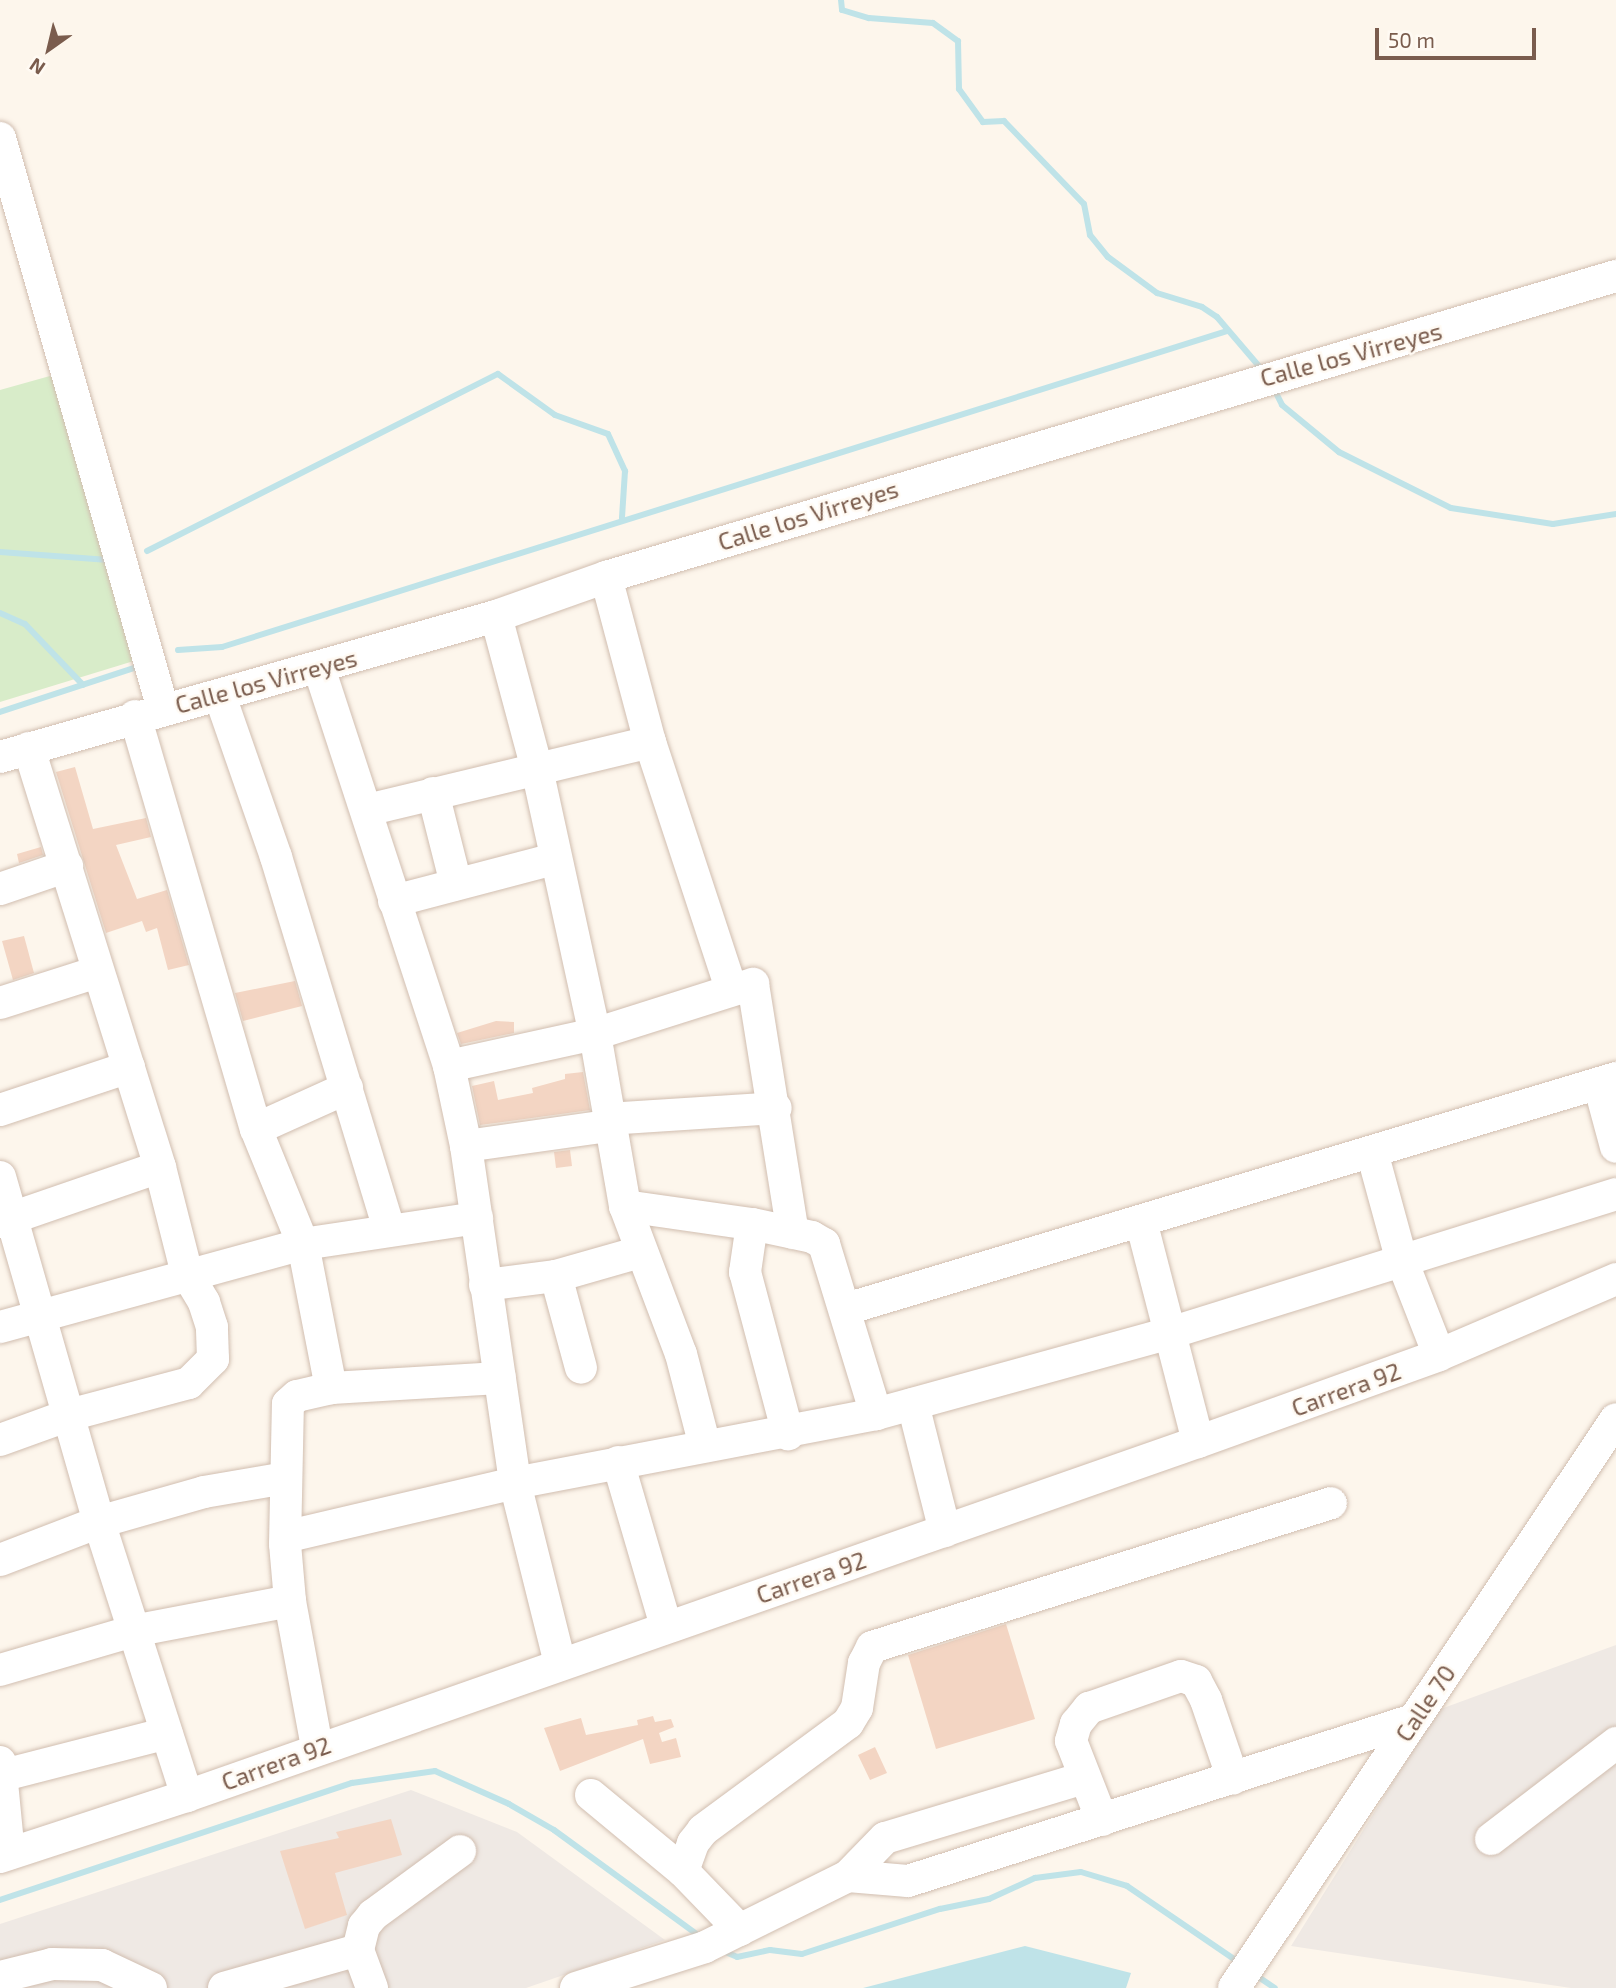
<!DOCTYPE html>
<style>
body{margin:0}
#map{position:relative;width:1616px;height:1988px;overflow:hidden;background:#fdf6ec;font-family:"Exo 2",sans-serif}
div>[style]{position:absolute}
.industrial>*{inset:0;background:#efe9e4}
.green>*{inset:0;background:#d8ecc9}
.water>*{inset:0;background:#bfe3e8}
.stream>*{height:6px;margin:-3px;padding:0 3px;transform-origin:3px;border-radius:3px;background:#bfe3e8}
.building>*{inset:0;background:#f3d5c3}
.roads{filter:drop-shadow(0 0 2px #d1beb0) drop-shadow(0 0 2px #d1beb0)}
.minor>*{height:32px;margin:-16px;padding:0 16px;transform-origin:16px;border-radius:16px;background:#fff}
span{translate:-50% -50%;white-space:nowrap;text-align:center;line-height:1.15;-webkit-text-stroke:5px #fffaf3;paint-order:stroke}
.street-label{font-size:24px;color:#7a5c4d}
.north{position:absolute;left:14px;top:14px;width:70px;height:70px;-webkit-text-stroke:5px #fffaf3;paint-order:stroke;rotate:214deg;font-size:19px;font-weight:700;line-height:28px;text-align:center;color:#7a5c4d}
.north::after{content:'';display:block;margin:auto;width:24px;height:32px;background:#7a5c4d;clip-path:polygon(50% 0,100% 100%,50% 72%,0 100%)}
.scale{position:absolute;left:1375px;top:28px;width:161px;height:32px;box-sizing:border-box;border:4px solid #7a5c4d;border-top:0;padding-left:9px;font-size:21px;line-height:24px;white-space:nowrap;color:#7a5c4d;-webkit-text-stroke:5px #fffaf3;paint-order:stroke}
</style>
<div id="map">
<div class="industrial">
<div style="clip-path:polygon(1616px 1645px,1616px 1988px,1571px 1988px,1291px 1946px,1438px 1710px)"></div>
<div style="clip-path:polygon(411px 1790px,517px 1832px,665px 1940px,526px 1988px,0 1988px,0 1924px)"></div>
</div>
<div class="green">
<div style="clip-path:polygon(57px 374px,137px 660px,0 702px,0 390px)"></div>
</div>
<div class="water">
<div style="clip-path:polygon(1025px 1946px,1131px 1973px,1126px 1988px,863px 1988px)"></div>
</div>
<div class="stream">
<div style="left:841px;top:0;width:10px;rotate:84deg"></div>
<div style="left:842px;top:10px;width:28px;rotate:17deg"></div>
<div style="left:869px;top:18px;width:64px;rotate:4.5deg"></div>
<div style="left:933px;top:23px;width:31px;rotate:36deg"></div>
<div style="left:958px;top:41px;width:48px;rotate:88.8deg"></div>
<div style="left:959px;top:89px;width:41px;rotate:54deg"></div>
<div style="left:983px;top:122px;width:21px;rotate:-3deg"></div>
<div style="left:1004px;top:121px;width:115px;rotate:46.1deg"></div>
<div style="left:1084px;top:204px;width:32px;rotate:79deg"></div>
<div style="left:1090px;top:235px;width:28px;rotate:51deg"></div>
<div style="left:1108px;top:257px;width:61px;rotate:36.3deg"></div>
<div style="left:1157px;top:293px;width:47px;rotate:17.3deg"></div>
<div style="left:1202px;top:307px;width:18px;rotate:34deg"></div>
<div style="left:1217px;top:317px;width:72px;rotate:49.5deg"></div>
<div style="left:1273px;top:387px;width:20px;rotate:63deg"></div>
<div style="left:1282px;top:405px;width:74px;rotate:39.5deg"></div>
<div style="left:1339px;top:452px;width:125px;rotate:26.6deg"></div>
<div style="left:1451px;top:508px;width:103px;rotate:8.9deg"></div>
<div style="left:1553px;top:524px;width:64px;rotate:-9deg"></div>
<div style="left:147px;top:551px;width:393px;rotate:-26.8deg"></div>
<div style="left:498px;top:374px;width:70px;rotate:35.7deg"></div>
<div style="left:555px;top:415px;width:56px;rotate:19.7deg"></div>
<div style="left:608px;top:434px;width:41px;rotate:65.3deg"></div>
<div style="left:625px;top:471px;width:47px;rotate:93.7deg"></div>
<div style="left:0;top:552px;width:109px;rotate:4.2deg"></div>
<div style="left:0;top:613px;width:27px;rotate:24deg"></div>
<div style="left:25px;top:624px;width:84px;rotate:46.4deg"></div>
<div style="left:178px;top:650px;width:44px;rotate:-3.9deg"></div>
<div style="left:222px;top:647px;width:1054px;rotate:-17.45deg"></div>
<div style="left:0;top:712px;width:147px;rotate:-18.2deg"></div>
<div style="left:0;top:1900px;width:371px;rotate:-18.4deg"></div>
<div style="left:352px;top:1783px;width:84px;rotate:-8.2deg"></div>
<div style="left:435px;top:1771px;width:81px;rotate:24deg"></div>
<div style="left:509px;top:1804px;width:52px;rotate:30deg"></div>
<div style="left:554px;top:1830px;width:183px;rotate:36.1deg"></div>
<div style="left:723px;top:1951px;width:15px;rotate:23deg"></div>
<div style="left:737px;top:1957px;width:34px;rotate:-12deg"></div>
<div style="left:770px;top:1950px;width:32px;rotate:7deg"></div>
<div style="left:802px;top:1954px;width:145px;rotate:-18.1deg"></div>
<div style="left:940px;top:1909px;width:50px;rotate:-11.5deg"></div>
<div style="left:989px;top:1899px;width:51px;rotate:-24.5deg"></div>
<div style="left:1035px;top:1878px;width:46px;rotate:-7.4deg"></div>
<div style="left:1081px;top:1872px;width:48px;rotate:16.9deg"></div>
<div style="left:1127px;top:1886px;width:137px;rotate:34.3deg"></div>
<div style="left:1254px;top:1974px;width:25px;rotate:34deg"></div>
</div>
<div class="building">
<div style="clip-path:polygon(75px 767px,93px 829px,146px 818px,151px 837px,116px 845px,137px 899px,167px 890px,189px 965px,168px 970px,157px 928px,146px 932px,142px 921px,106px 933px,56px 772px)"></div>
<div style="clip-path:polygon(41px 847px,43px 855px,19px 863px,17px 854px)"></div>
<div style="clip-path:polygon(24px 936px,34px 973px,13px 980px,2px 941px)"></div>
<div style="clip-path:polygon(295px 981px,302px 1006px,243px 1021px,235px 993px)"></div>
<div style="clip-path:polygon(496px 1021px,514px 1022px,514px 1033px,461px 1044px,457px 1033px)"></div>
<div style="clip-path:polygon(583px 1072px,590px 1110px,480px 1125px,472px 1086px,494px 1081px,498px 1100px,533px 1093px,532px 1088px,565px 1079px,565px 1074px)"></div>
<div style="clip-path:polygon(570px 1150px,572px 1166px,556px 1168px,554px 1152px)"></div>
<div style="clip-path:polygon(1006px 1624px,1035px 1719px,936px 1749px,908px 1655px)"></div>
<div style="clip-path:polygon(653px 1716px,655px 1722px,671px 1719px,674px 1727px,659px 1733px,662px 1742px,676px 1738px,681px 1757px,650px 1764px,643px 1739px,560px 1771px,544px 1728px,581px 1718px,586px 1735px,638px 1725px,637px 1720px)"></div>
<div style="clip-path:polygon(875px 1747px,887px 1773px,870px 1780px,858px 1755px)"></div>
<div style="clip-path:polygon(391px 1819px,402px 1855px,335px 1873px,347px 1915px,305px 1929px,280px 1851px,339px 1838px,336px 1832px)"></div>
</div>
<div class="roads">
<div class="minor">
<div style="left:0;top:138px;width:594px;rotate:74.07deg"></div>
<div style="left:606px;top:577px;width:171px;rotate:75.1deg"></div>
<div style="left:650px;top:742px;width:260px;rotate:71.8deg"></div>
<div style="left:496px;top:616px;width:158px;rotate:75deg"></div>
<div style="left:537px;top:769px;width:271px;rotate:77.7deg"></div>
<div style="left:595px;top:1034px;width:175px;rotate:80.1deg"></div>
<div style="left:625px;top:1206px;width:158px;rotate:69.3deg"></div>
<div style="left:681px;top:1354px;width:95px;rotate:75.4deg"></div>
<div style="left:319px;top:668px;width:419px;rotate:71.9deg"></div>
<div style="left:449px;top:1066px;width:82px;rotate:78deg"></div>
<div style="left:466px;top:1146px;width:341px;rotate:81.7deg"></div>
<div style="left:515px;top:1483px;width:186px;rotate:76deg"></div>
<div style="left:220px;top:696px;width:170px;rotate:70.8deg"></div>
<div style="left:276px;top:857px;width:389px;rotate:73.1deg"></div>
<div style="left:135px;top:716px;width:430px;rotate:73.7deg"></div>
<div style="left:256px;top:1129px;width:124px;rotate:67.8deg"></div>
<div style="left:303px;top:1244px;width:147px;rotate:79deg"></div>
<div style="left:0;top:757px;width:516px;rotate:-15.87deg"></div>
<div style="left:496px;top:616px;width:117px;rotate:-19.5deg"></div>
<div style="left:606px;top:577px;width:1054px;rotate:-16.6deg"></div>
<div style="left:433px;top:793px;width:94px;rotate:75.8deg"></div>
<div style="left:367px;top:810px;width:291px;rotate:-13.5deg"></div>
<div style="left:0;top:889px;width:71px;rotate:-18.9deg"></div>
<div style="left:394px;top:901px;width:165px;rotate:-14.7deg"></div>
<div style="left:0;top:1003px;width:102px;rotate:-17.7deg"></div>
<div style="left:449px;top:1066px;width:149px;rotate:-12.4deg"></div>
<div style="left:595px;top:1034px;width:166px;rotate:-17.6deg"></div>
<div style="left:753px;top:984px;width:252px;rotate:80.9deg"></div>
<div style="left:1599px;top:1084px;width:65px;rotate:74.9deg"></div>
<div style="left:0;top:1110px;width:136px;rotate:-18.4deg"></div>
<div style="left:607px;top:1119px;width:169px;rotate:-3.7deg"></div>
<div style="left:256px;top:1129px;width:100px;rotate:-24.3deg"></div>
<div style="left:466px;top:1146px;width:144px;rotate:-8deg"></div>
<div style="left:1372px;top:1152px;width:110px;rotate:74.7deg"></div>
<div style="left:1401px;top:1258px;width:104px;rotate:68.6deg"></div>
<div style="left:0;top:1177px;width:359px;rotate:74deg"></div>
<div style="left:99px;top:1522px;width:288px;rotate:72.2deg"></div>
<div style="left:625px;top:1206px;width:128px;rotate:8.1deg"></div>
<div style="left:752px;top:1224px;width:61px;rotate:12.2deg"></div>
<div style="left:812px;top:1237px;width:14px;rotate:30deg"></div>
<div style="left:824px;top:1244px;width:178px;rotate:73deg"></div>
<div style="left:1141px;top:1221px;width:228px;rotate:75.5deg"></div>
<div style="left:0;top:1222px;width:169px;rotate:-19deg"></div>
<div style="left:752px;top:1224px;width:49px;rotate:98.3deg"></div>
<div style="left:745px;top:1272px;width:168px;rotate:75.1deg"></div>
<div style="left:556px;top:1276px;width:95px;rotate:74.8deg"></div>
<div style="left:485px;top:1285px;width:72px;rotate:-7.2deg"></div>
<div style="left:556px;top:1276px;width:87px;rotate:-15.9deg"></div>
<div style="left:846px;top:1309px;width:804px;rotate:-16.7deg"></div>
<div style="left:0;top:1327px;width:314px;rotate:-15.3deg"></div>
<div style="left:303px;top:1244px;width:176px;rotate:-8.5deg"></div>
<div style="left:913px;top:1404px;width:131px;rotate:75.9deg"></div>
<div style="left:0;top:1440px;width:73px;rotate:-19.9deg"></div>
<div style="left:69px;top:1415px;width:124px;rotate:-14.9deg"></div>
<div style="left:189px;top:1383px;width:34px;rotate:-45deg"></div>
<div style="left:213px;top:1359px;width:32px;rotate:-92deg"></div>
<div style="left:212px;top:1327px;width:26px;rotate:-108deg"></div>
<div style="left:204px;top:1302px;width:33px;rotate:-121deg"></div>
<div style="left:187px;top:1274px;width:110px;rotate:-104.2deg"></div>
<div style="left:160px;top:1167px;width:439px;rotate:-107.4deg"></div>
<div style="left:618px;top:1462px;width:171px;rotate:73.7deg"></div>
<div style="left:289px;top:1536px;width:232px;rotate:-13.2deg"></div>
<div style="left:515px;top:1483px;width:368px;rotate:-10.8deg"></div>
<div style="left:876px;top:1414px;width:305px;rotate:-15.4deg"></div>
<div style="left:1170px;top:1333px;width:467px;rotate:-17.3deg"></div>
<div style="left:0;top:1560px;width:106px;rotate:-21deg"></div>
<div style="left:99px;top:1522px;width:109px;rotate:-15.9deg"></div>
<div style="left:204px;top:1492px;width:83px;rotate:-9.7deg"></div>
<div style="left:0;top:1670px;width:139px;rotate:-16.3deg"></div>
<div style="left:133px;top:1631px;width:160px;rotate:-10.8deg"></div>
<div style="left:317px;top:1747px;width:148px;rotate:-100.5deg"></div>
<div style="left:290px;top:1601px;width:57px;rotate:-95deg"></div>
<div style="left:285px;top:1544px;width:140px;rotate:-88.8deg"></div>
<div style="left:288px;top:1404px;width:12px;rotate:-42deg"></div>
<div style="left:297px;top:1396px;width:35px;rotate:-13deg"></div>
<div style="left:331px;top:1388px;width:169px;rotate:-3.4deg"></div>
<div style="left:0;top:1762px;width:92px;rotate:84.4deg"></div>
<div style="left:0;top:1776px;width:172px;rotate:-14.4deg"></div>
<div style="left:591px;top:1795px;width:119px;rotate:39.6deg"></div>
<div style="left:1102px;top:1820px;width:85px;rotate:-111.4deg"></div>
<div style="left:1071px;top:1741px;width:18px;rotate:-74deg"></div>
<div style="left:1076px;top:1724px;width:21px;rotate:-51deg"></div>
<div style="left:1089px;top:1708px;width:97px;rotate:-19.2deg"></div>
<div style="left:1181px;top:1676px;width:16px;rotate:18deg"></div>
<div style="left:1196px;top:1681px;width:21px;rotate:62deg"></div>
<div style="left:1206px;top:1700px;width:83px;rotate:71.1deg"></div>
<div style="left:1491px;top:1839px;width:158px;rotate:-37.5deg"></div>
<div style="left:0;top:1857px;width:197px;rotate:-18.1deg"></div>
<div style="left:187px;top:1796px;width:1071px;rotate:-19.3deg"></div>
<div style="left:1198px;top:1442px;width:256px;rotate:-19.8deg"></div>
<div style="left:1439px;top:1355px;width:193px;rotate:-23.2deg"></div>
<div style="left:848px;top:1876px;width:53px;rotate:-45.8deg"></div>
<div style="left:885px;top:1838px;width:208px;rotate:-16.8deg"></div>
<div style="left:740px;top:1930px;width:82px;rotate:-134deg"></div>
<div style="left:683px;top:1871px;width:30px;rotate:-70deg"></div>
<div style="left:693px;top:1843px;width:16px;rotate:-52deg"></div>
<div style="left:703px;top:1830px;width:180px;rotate:-36.4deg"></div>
<div style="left:848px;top:1723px;width:17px;rotate:-59deg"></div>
<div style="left:857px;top:1708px;width:46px;rotate:-81.2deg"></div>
<div style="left:864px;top:1663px;width:18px;rotate:-63deg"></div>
<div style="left:872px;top:1647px;width:481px;rotate:-17.4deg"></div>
<div style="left:0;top:1977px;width:54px;rotate:-14deg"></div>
<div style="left:52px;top:1964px;width:50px;rotate:1.1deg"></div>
<div style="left:102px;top:1965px;width:54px;rotate:25.1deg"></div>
<div style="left:224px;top:1988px;width:139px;rotate:-15.8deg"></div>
<div style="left:372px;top:1988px;width:40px;rotate:-110.2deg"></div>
<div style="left:358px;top:1950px;width:25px;rotate:-76deg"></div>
<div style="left:364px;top:1926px;width:14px;rotate:-51deg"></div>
<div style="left:373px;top:1915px;width:108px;rotate:-36.3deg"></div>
<div style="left:576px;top:1988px;width:135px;rotate:-17.6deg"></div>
<div style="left:705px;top:1947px;width:160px;rotate:-26.4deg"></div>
<div style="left:848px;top:1876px;width:60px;rotate:4.8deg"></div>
<div style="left:908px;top:1881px;width:530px;rotate:-17.68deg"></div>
<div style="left:1234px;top:1988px;width:685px;rotate:-56.12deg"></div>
</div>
</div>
<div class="street-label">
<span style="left:1351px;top:354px;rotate:-15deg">Calle los Virreyes</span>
<span style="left:808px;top:515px;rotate:-17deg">Calle los Virreyes</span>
<span style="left:266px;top:681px;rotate:-15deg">Calle los Virreyes</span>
<span style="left:1346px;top:1389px;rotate:-20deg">Carrera 92</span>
<span style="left:811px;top:1577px;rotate:-19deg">Carrera 92</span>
<span style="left:1425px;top:1703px;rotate:-56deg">Calle 70</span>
<span style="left:276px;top:1763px;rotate:-20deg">Carrera 92</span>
</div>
<div class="north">N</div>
<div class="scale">50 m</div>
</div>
